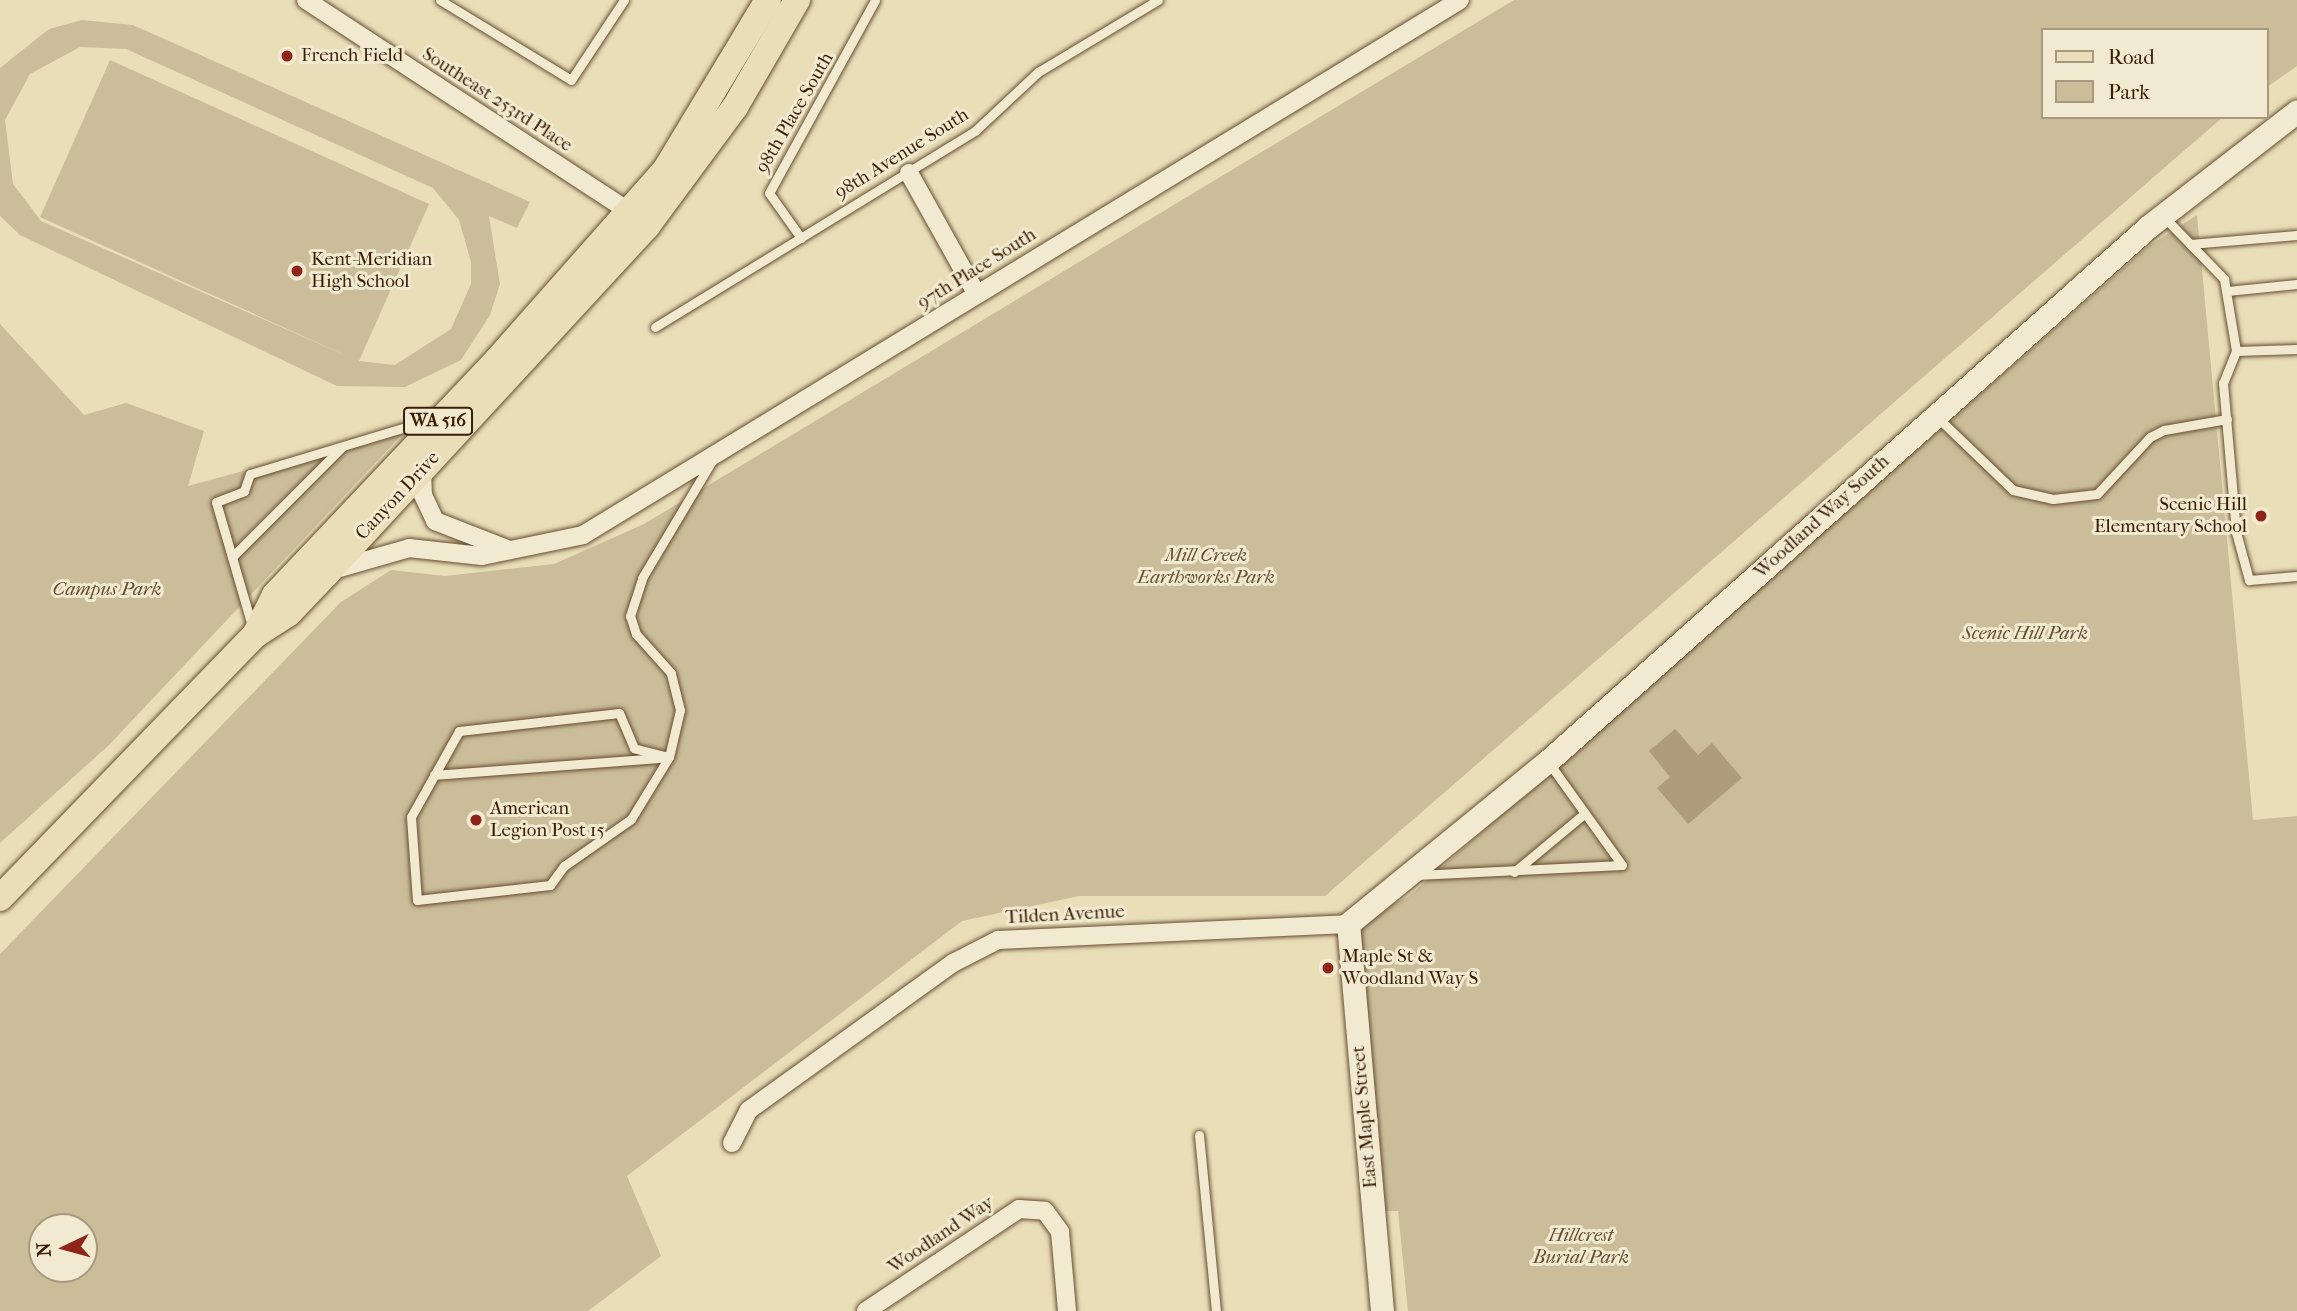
<!DOCTYPE html>
<style>
body{margin:0}
#map{position:relative;width:2297px;height:1311px;overflow:hidden;background:#e9deb8;font-family:"IM FELL French Canon",serif}
div>[style]{position:absolute}
.green>*{inset:0;background:#cbbd99}
.water>*{inset:0;background:#ae9c7b}
.roads{filter:drop-shadow(0 0 2px #664d31) drop-shadow(0 0 2px #664d31)}
.lane>*{height:9px;margin:-4.5px;padding:0 4.5px;transform-origin:4.5px;border-radius:4.5px;background:#f1ead1}
.street>*{height:18px;margin:-9px;padding:0 9px;transform-origin:9px;border-radius:9px;background:#f1ead1}
.secondary>*{height:23px;margin:-11.5px;padding:0 11.5px;transform-origin:11.5px;border-radius:11.5px;background:#f1ead1}
.primary>*{height:26px;margin:-13px;padding:0 13px;transform-origin:13px;border-radius:13px;background:#e9deb8}
.dots>*{width:19px;height:19px;translate:-50% -50%;box-sizing:border-box;border:4px solid #f1ead1;border-radius:50%}
span{translate:-50% -50%;white-space:nowrap;text-align:center;line-height:1.15;-webkit-text-stroke:6px #f1ead1;paint-order:stroke}
.shield-label span{padding:2px 5px;background:#f1ead1;border:2px solid;border-radius:5px;-webkit-text-stroke-width:0}
.shield-label{font-size:18px;color:#3b1d04;font-weight:700}
.poi-label{font-size:19px;color:#3b1d04}
.left{translate:0 -50%;text-align:left}
.right{translate:-100% -50%;text-align:right}
.street-label{font-size:19px;color:#3b1d04}
.park-label{font-size:19px;color:#664d31;font-style:italic}
.legend{position:absolute;left:2041px;top:28px;width:228px;height:91px;box-sizing:border-box;background:#f1ead1;border:2px solid #a8987f;margin:0;padding:9px 12px;list-style:none;font-size:21px;color:#3b1d04}
.legend li{display:flex;align-items:center;gap:14px;height:35px}
.legend b{width:35px;border:2px solid #a8987f}
.north{position:absolute;left:28px;top:1213px;width:70px;height:70px;box-sizing:border-box;background:#f1ead1;border:2px solid #a8987f;border-radius:50%;rotate:265deg;font-size:19px;font-weight:700;line-height:28px;text-align:center;color:#3b1d04}
.north::after{content:'';display:block;margin:auto;width:24px;height:32px;background:#8f2418;clip-path:polygon(50% 0,100% 100%,50% 72%,0 100%)}
</style>
<div id="map">
<div class="green">
<div style="clip-path:polygon(evenodd,1514px 0,2297px 0,2297px 66px,2267px 87px,2267px 30px,2043px 30px,2043px 117px,2223px 117px,1325px 896px,1079px 896px,962px 921px,627px 1176px,661px 1256px,588px 1311px,0 1311px,0 954px,341px 602px,391px 570px,445px 576px,554px 564px,644px 524px,1514px 0,42px 1227px,84px 1227px,84px 1269px,42px 1269px,42px 1227px)"></div>
<div style="clip-path:polygon(evenodd,82px 20px,133px 25px,530px 202px,517px 228px,489px 216px,500px 284px,490px 315px,461px 360px,405px 387px,337px 386px,20px 235px,0 216px,0 68px,49px 29px,82px 20px,80px 47px,126px 49px,433px 188px,459px 220px,471px 262px,471px 284px,451px 329px,395px 365px,359px 361px,429px 204px,110px 60px,40px 217px,358px 361px,41px 221px,13px 184px,5px 120px,30px 74px,80px 47px)"></div>
<div style="clip-path:polygon(2197px 215px,2253px 820px,2297px 816px,2297px 1311px,1408px 1311px,1398px 1211px,1373px 1211px,1348px 924px,1408px 897px,2149px 246px)"></div>
<div style="clip-path:polygon(0 324px,84px 415px,126px 403px,204px 431px,188px 486px,411px 425px,108px 746px,0 843px)"></div>
</div>
<div class="water">
<div style="clip-path:polygon(1675px 729px,1698px 755px,1712px 743px,1742px 778px,1688px 824px,1657px 788px,1670px 777px,1649px 751px)"></div>
</div>
<div class="roads">
<div class="lane">
<div style="left:440px;top:0;width:153px;rotate:31.4deg"></div>
<div style="left:571px;top:80px;width:96px;rotate:-56.5deg"></div>
<div style="left:2163px;top:216px;width:88px;rotate:45.9deg"></div>
<div style="left:2224px;top:279px;width:73px;rotate:80.5deg"></div>
<div style="left:2236px;top:351px;width:61px;rotate:-1.9deg"></div>
<div style="left:801px;top:238px;width:55px;rotate:-125.4deg"></div>
<div style="left:769px;top:193px;width:220px;rotate:-61.2deg"></div>
<div style="left:2190px;top:244px;width:107px;rotate:-4.8deg"></div>
<div style="left:2227px;top:291px;width:70px;rotate:-5.7deg"></div>
<div style="left:655px;top:327px;width:377px;rotate:-31.5deg"></div>
<div style="left:976px;top:130px;width:85px;rotate:-43.1deg"></div>
<div style="left:1038px;top:72px;width:140px;rotate:-31deg"></div>
<div style="left:2236px;top:351px;width:35px;rotate:112deg"></div>
<div style="left:2223px;top:383px;width:150px;rotate:85deg"></div>
<div style="left:2236px;top:532px;width:50px;rotate:74.8deg"></div>
<div style="left:2249px;top:580px;width:48px;rotate:-4.8deg"></div>
<div style="left:1937px;top:417px;width:105px;rotate:43.8deg"></div>
<div style="left:2013px;top:490px;width:41px;rotate:12.7deg"></div>
<div style="left:2053px;top:499px;width:44px;rotate:-6.5deg"></div>
<div style="left:2097px;top:494px;width:78px;rotate:-47.1deg"></div>
<div style="left:2150px;top:437px;width:16px;rotate:-27deg"></div>
<div style="left:2164px;top:430px;width:64px;rotate:-9.9deg"></div>
<div style="left:232px;top:557px;width:156px;rotate:-45deg"></div>
<div style="left:252px;top:626px;width:129px;rotate:-106.2deg"></div>
<div style="left:216px;top:502px;width:30px;rotate:-21deg"></div>
<div style="left:244px;top:491px;width:18px;rotate:-71deg"></div>
<div style="left:250px;top:474px;width:187px;rotate:-16.8deg"></div>
<div style="left:669px;top:757px;width:36px;rotate:-166deg"></div>
<div style="left:634px;top:748px;width:38px;rotate:-113deg"></div>
<div style="left:619px;top:713px;width:161px;rotate:173.6deg"></div>
<div style="left:459px;top:731px;width:98px;rotate:119.2deg"></div>
<div style="left:411px;top:817px;width:83px;rotate:85.9deg"></div>
<div style="left:417px;top:900px;width:134px;rotate:-6.4deg"></div>
<div style="left:550px;top:885px;width:24px;rotate:-54deg"></div>
<div style="left:564px;top:866px;width:82px;rotate:-35deg"></div>
<div style="left:631px;top:819px;width:73px;rotate:-58.5deg"></div>
<div style="left:669px;top:757px;width:48px;rotate:-76.8deg"></div>
<div style="left:680px;top:710px;width:38px;rotate:-104deg"></div>
<div style="left:671px;top:673px;width:52px;rotate:-131.9deg"></div>
<div style="left:636px;top:634px;width:19px;rotate:-108deg"></div>
<div style="left:630px;top:616px;width:40px;rotate:-72deg"></div>
<div style="left:642px;top:578px;width:139px;rotate:-59.2deg"></div>
<div style="left:434px;top:775px;width:228px;rotate:-4.3deg"></div>
<div style="left:1514px;top:872px;width:92px;rotate:-39.7deg"></div>
<div style="left:1416px;top:875px;width:206px;rotate:-2.8deg"></div>
<div style="left:1622px;top:865px;width:125px;rotate:-125.6deg"></div>
<div style="left:1199px;top:1135px;width:177px;rotate:84.5deg"></div>
</div>
<div class="street">
<div style="left:306px;top:0;width:387px;rotate:33.2deg"></div>
<div style="left:909px;top:173px;width:137px;rotate:60.8deg"></div>
<div style="left:422px;top:469px;width:26px;rotate:88deg"></div>
<div style="left:423px;top:495px;width:29px;rotate:65deg"></div>
<div style="left:435px;top:521px;width:77px;rotate:21.3deg"></div>
<div style="left:336px;top:569px;width:76px;rotate:-16deg"></div>
<div style="left:409px;top:548px;width:73px;rotate:6.3deg"></div>
<div style="left:482px;top:556px;width:103px;rotate:-11.7deg"></div>
<div style="left:583px;top:535px;width:1027px;rotate:-31.38deg"></div>
<div style="left:732px;top:1143px;width:37px;rotate:-63deg"></div>
<div style="left:749px;top:1110px;width:251px;rotate:-35.8deg"></div>
<div style="left:953px;top:963px;width:51px;rotate:-27.1deg"></div>
<div style="left:998px;top:940px;width:350px;rotate:-2.6deg"></div>
<div style="left:866px;top:1311px;width:184px;rotate:-33.7deg"></div>
<div style="left:1019px;top:1209px;width:26px;rotate:4deg"></div>
<div style="left:1045px;top:1211px;width:26px;rotate:54deg"></div>
<div style="left:1060px;top:1232px;width:79px;rotate:84.9deg"></div>
</div>
<div class="secondary">
<div style="left:1382px;top:1311px;width:388px;rotate:-95deg"></div>
<div style="left:1348px;top:924px;width:258px;rotate:-39.2deg"></div>
<div style="left:1548px;top:761px;width:805px;rotate:-41.67deg"></div>
<div style="left:2149px;top:226px;width:187px;rotate:-37.8deg"></div>
</div>
<div class="primary">
<div style="left:256px;top:633px;width:42px;rotate:-63.4deg"></div>
<div style="left:275px;top:595px;width:325px;rotate:-46.6deg"></div>
<div style="left:498px;top:359px;width:254px;rotate:-48.5deg"></div>
<div style="left:666px;top:169px;width:197px;rotate:-58.9deg"></div>
<div style="left:0;top:898px;width:366px;rotate:-45.9deg"></div>
<div style="left:255px;top:635px;width:40px;rotate:-32.9deg"></div>
<div style="left:289px;top:613px;width:57px;rotate:-46.4deg"></div>
<div style="left:328px;top:572px;width:471px;rotate:-47.3deg"></div>
<div style="left:647px;top:226px;width:148px;rotate:-53.5deg"></div>
<div style="left:735px;top:107px;width:124px;rotate:-59.9deg"></div>
</div>
</div>
<div class="dots">
<div style="left:287px;top:56px;background:#8f2418"></div>
<div style="left:297px;top:271px;background:#8f2418"></div>
<div style="left:2261px;top:516px;background:#8f2418"></div>
<div style="left:476px;top:820px;background:#8f2418"></div>
<div style="left:1328px;top:968px;background:#8f2418"></div>
</div>
<div class="shield-label">
<span style="left:438px;top:421px">WA 516</span>
</div>
<div class="poi-label">
<span class="left" style="left:301px;top:56px">French Field</span>
<span class="left" style="left:311px;top:271px">Kent-Meridian<br>High School</span>
<span class="right" style="left:2247px;top:516px">Scenic Hill<br>Elementary School</span>
<span class="left" style="left:490px;top:820px">American<br>Legion Post 15</span>
<span class="left" style="left:1342px;top:968px">Maple St &amp;<br>Woodland Way S</span>
</div>
<div class="street-label">
<span style="left:497px;top:100px;rotate:33deg">Southeast 253rd Place</span>
<span style="left:795px;top:113px;rotate:-60deg">98th Place South</span>
<span style="left:902px;top:154px;rotate:-32deg">98th Avenue South</span>
<span style="left:977px;top:269px;rotate:-32deg">97th Place South</span>
<span style="left:398px;top:496px;rotate:-47deg">Canyon Drive</span>
<span style="left:1822px;top:517px;rotate:-42deg">Woodland Way South</span>
<span style="left:1065px;top:915px;rotate:-3deg">Tilden Avenue</span>
<span style="left:1365px;top:1117px;rotate:-95deg">East Maple Street</span>
<span style="left:941px;top:1235px;rotate:-34deg">Woodland Way</span>
</div>
<div class="park-label">
<span style="left:1206px;top:567px">Mill Creek<br>Earthworks Park</span>
<span style="left:107px;top:590px">Campus Park</span>
<span style="left:2025px;top:634px">Scenic Hill Park</span>
<span style="left:1581px;top:1247px">Hillcrest<br>Burial Park</span>
</div>
<ul class="legend">
<li><b style="height:9px;background:#e9deb8"></b>Road</li>
<li><b style="height:19px;background:#cbbd99"></b>Park</li>
</ul>
<div class="north">N</div>
</div>
